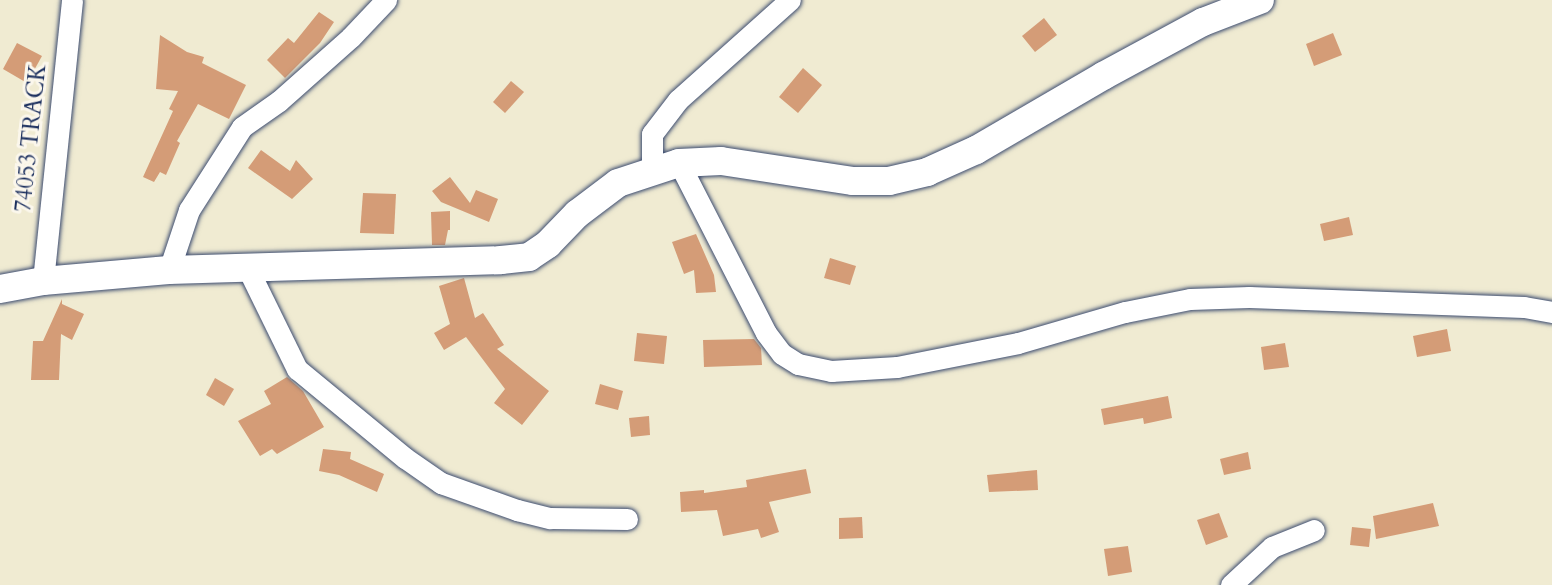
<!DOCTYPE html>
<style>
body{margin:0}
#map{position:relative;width:1552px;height:585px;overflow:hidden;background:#f0ebd2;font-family:Cardo,serif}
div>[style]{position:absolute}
.building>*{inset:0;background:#d49c77}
.roads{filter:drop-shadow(0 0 2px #3b4b6f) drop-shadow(0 0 2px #3b4b6f)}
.minor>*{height:21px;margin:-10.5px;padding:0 10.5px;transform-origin:10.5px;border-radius:10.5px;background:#fff}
.tertiary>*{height:28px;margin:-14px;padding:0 14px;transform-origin:14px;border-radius:14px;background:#fff}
span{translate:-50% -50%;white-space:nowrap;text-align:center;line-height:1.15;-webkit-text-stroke:6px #fbf7ec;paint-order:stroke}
.street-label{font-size:23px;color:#1b2f5e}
</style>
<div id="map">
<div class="building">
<div style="clip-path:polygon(319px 12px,334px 22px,320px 43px,285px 78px,267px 60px,288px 38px,294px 43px)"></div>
<div style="clip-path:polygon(1044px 18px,1057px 35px,1035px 52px,1022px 36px)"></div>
<div style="clip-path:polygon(1333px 33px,1342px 55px,1314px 66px,1306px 44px)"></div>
<div style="clip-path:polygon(160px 35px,187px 52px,204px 57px,202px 63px,246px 85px,229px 119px,198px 104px,177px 141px,180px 143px,166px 175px,160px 172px,154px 182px,143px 177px,173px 111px,169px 109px,178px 91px,156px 89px)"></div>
<div style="clip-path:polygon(17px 43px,42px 56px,27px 83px,3px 69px)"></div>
<div style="clip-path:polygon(803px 68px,822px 85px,798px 113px,779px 97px)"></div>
<div style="clip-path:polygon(511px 81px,524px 92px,505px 113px,493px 102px)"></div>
<div style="clip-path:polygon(261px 150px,290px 171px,296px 160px,313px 179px,292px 199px,248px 168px)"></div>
<div style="clip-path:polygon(450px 177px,470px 203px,476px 190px,498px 199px,489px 222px,441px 202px,432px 191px)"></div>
<div style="clip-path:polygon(363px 193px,396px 194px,394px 234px,360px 233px)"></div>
<div style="clip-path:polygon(450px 211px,450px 230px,448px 230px,445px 245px,432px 245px,431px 212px)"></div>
<div style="clip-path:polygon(1349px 217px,1353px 235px,1324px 241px,1320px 224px)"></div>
<div style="clip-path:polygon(696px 234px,714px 275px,716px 292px,696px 293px,694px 270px,684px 274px,672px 242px)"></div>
<div style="clip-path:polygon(830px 258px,856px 266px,850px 285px,824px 278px)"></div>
<div style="clip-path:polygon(464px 278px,475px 318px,483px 313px,504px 345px,497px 349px,549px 391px,522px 425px,494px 403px,505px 389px,466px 337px,444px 350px,434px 333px,450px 324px,439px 286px)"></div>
<div style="clip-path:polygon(62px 299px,62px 304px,84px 314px,72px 340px,61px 334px,59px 380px,31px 380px,33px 341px,43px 341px)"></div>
<div style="clip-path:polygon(1447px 329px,1451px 351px,1417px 357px,1413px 336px)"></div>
<div style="clip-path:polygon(637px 333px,667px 336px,664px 364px,634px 361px)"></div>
<div style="clip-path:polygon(754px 339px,761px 348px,762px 365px,704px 367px,703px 340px)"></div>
<div style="clip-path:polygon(1285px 343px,1289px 367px,1264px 370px,1261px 347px)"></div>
<div style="clip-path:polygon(287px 377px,303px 391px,324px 427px,277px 454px,272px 449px,260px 456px,238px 421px,271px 404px,264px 391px)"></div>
<div style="clip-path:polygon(215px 378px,234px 389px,224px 406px,206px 395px)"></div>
<div style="clip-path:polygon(600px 384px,623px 391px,618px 410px,595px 404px)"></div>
<div style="clip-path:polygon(1168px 396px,1172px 418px,1144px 424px,1143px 418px,1104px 425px,1101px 409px)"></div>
<div style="clip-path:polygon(649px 416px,650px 435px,631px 437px,629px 418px)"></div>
<div style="clip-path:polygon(323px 449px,351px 452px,350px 459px,384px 474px,377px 492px,339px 475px,319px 471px)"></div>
<div style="clip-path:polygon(1248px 452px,1251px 469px,1224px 475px,1220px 459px)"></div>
<div style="clip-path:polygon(806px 469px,811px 493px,769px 502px,779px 532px,761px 538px,758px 529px,723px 536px,717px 510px,681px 512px,680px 492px,704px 490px,704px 493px,747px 487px,746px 480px)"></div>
<div style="clip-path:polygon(1037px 470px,1038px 490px,989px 492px,987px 475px)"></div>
<div style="clip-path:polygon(1433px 503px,1439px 526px,1376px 539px,1373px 516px)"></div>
<div style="clip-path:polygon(1219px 513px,1228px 537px,1206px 545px,1197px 520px)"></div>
<div style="clip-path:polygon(862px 517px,863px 538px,839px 539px,839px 518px)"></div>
<div style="clip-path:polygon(1352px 527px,1371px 529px,1369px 547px,1350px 545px)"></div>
<div style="clip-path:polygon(1128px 546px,1132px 572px,1108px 576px,1104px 549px)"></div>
</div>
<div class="roads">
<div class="minor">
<div style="left:679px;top:163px;width:191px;rotate:62.9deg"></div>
<div style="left:766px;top:333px;width:26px;rotate:53deg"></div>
<div style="left:782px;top:354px;width:19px;rotate:32deg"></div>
<div style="left:798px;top:364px;width:34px;rotate:12deg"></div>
<div style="left:831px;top:371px;width:66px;rotate:-3.5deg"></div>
<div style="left:897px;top:367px;width:123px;rotate:-11.2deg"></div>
<div style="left:1018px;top:343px;width:111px;rotate:-16.2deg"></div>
<div style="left:1125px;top:312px;width:66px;rotate:-11.3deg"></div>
<div style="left:1190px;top:299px;width:59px;rotate:-1.9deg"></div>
<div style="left:1249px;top:297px;width:275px;rotate:2.1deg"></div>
<div style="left:1524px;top:307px;width:28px;rotate:10deg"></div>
<div style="left:652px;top:169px;width:35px;rotate:-90deg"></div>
<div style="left:652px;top:134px;width:43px;rotate:-52.6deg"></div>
<div style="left:678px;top:100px;width:150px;rotate:-41.8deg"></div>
<div style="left:247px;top:267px;width:114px;rotate:63.9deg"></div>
<div style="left:297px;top:369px;width:140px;rotate:39.5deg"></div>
<div style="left:405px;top:458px;width:44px;rotate:34.8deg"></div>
<div style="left:441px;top:483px;width:81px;rotate:19.6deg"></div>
<div style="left:517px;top:510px;width:34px;rotate:14deg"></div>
<div style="left:550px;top:518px;width:77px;rotate:0.7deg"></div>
<div style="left:169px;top:270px;width:63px;rotate:-71.6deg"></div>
<div style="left:189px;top:210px;width:98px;rotate:-57.4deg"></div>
<div style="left:242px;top:127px;width:45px;rotate:-35.1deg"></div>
<div style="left:279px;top:101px;width:96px;rotate:-41.6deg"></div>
<div style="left:351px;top:37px;width:51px;rotate:-46.6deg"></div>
<div style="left:43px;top:281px;width:282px;rotate:-84.1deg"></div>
<div style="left:1231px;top:585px;width:56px;rotate:-42.8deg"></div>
<div style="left:1272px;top:547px;width:45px;rotate:-22deg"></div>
</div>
<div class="tertiary">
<div style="left:0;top:289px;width:44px;rotate:-10.5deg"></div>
<div style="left:43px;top:281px;width:126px;rotate:-5deg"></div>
<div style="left:169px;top:270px;width:332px;rotate:-1.7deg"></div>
<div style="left:501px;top:260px;width:28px;rotate:-6deg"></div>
<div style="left:529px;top:257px;width:23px;rotate:-34deg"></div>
<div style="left:548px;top:244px;width:42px;rotate:-46deg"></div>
<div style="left:577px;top:214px;width:51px;rotate:-37.1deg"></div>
<div style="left:618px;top:183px;width:64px;rotate:-18.2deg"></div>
<div style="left:679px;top:163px;width:42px;rotate:-2.7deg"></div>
<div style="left:721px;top:161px;width:134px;rotate:8.6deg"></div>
<div style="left:853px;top:181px;width:36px"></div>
<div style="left:889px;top:181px;width:39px;rotate:-13deg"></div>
<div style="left:927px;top:172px;width:54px;rotate:-24.2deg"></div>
<div style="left:976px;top:150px;width:147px;rotate:-30.2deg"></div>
<div style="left:1103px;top:76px;width:114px;rotate:-28.4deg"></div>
<div style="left:1203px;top:22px;width:61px;rotate:-21.1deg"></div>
</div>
</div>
<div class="street-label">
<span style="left:31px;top:138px;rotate:-84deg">74053 TRACK</span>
</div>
</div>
